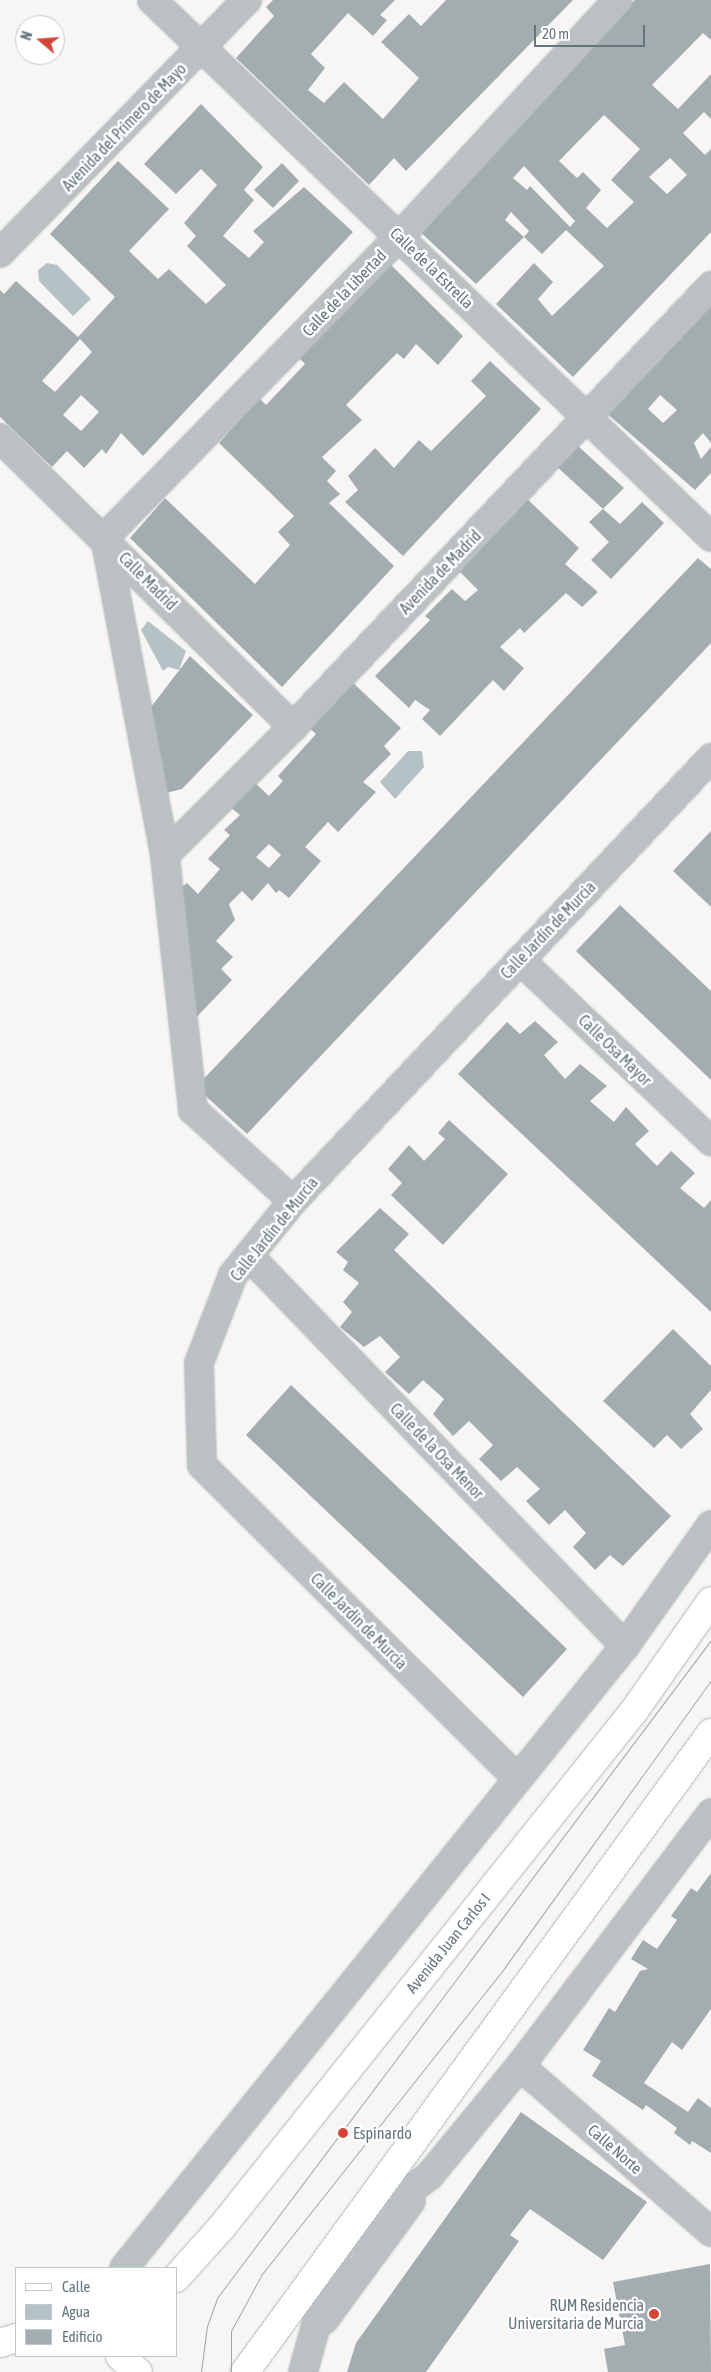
<!DOCTYPE html>
<meta charset="utf-8">
<style>
body{margin:0}
#map{position:relative;width:711px;height:2372px;overflow:hidden;background:#f7f6f4;font-family:"Asap Condensed",sans-serif}
div>[style]{position:absolute}
.water>*{inset:0;background:#b5c2c5}
.building>*{inset:0;background:#a3adb0}
.roads{filter:drop-shadow(0 0 1px #afb5b8) drop-shadow(0 0 1px #afb5b8)}
.street>*{height:28px;margin:-14px;padding:0 14px;transform-origin:14px;border-radius:14px;background:#bbc1c3}
.primary>*{height:28px;margin:-14px;padding:0 14px;transform-origin:14px;border-radius:14px;background:#fff}
.tram>*{height:1px;margin:-0.5px;padding:0 0.5px;transform-origin:0.5px;border-radius:0.5px;background:#9ea6a9}
.dots>*{width:14px;height:14px;translate:-50% -50%;box-sizing:border-box;border:2px solid #fff;border-radius:50%}
span{translate:-50% -50%;white-space:nowrap;text-align:center;line-height:1.15;-webkit-text-stroke:5px #fff;paint-order:stroke}
.street-label{font-size:16px;color:#64757c}
.poi-label{font-size:16px;color:#64757c}
.left{translate:0 -50%;text-align:left}
.right{translate:-100% -50%;text-align:right}
.legend{position:absolute;left:15px;top:2267px;width:162px;height:90px;box-sizing:border-box;background:#fff;border:1px solid #c1c8cb;margin:0;padding:6px 9px;list-style:none;font-size:15px;color:#64757c}
.legend li{display:flex;align-items:center;gap:10px;height:25px}
.legend b{width:25px;border:1px solid #c1c8cb}
.north{position:absolute;left:15px;top:15px;width:50px;height:50px;box-sizing:border-box;background:#fff;border:1px solid #c1c8cb;border-radius:50%;rotate:288deg;font-size:14px;font-weight:700;line-height:20px;text-align:center;color:#64757c}
.north::after{content:'';display:block;margin:auto;width:18px;height:22px;background:#d44537;clip-path:polygon(50% 0,100% 100%,50% 72%,0 100%)}
.scale{position:absolute;left:534px;top:25px;width:111px;height:22px;box-sizing:border-box;border:2px solid #64757c;border-top:0;padding-left:6px;font-size:15px;line-height:18px;white-space:nowrap;color:#64757c;-webkit-text-stroke:4px #fff;paint-order:stroke}
</style>
<div id="map">
<div class="water">
<div style="clip-path:polygon(47px 263px,57px 265px,91px 299px,73px 316px,39px 281px,38px 270px)"></div>
<div style="clip-path:polygon(148px 621px,186px 651px,179px 670px,168px 667px,163px 671px,141px 630px)"></div>
<div style="clip-path:polygon(408px 751px,422px 751px,424px 767px,395px 799px,380px 782px)"></div>
</div>
<div class="building">
<div style="clip-path:polygon(273px 0,395px 0,380px 15px,387px 20px,373px 36px,348px 13px,311px 54px,325px 68px,308px 90px,324px 103px,344px 82px,383px 119px,419px 78px,381px 42px,409px 14px,421px 26px,446px 0,573px 0,406px 171px,394px 158px,369px 185px,236px 58px,274px 16px,266px 7px)"></div>
<div style="clip-path:polygon(evenodd,635px 0,711px 0,711px 40px,703px 33px,652px 85px,678px 109px,711px 74px,711px 119px,704px 112px,683px 133px,705px 155px,711px 149px,711px 232px,573px 377px,496px 304px,534px 263px,553px 282px,538px 299px,552px 316px,604px 266px,566px 230px,542px 254px,524px 237px,529px 231px,511px 212px,505px 220px,524px 237px,476px 284px,416px 228px,635px 0,604px 115px,640px 149px,611px 180px,634px 202px,607px 228px,586px 208px,601px 190px,583px 172px,577px 178px,559px 161px,604px 115px,635px 0,670px 158px,687px 175px,667px 194px,649px 177px,670px 158px,635px 0,524px 166px,575px 221px,570px 227px,530px 186px,527px 190px,513px 178px,524px 166px)"></div>
<div style="clip-path:polygon(evenodd,201px 104px,263px 167px,244px 190px,254px 200px,223px 236px,249px 258px,264px 242px,253px 231px,304px 187px,353px 232px,143px 456px,121px 433px,106px 454px,102px 449px,84px 468px,67px 451px,52px 467px,0 417px,0 290px,4px 294px,16px 281px,78px 337px,115px 297px,50px 234px,118px 161px,169px 209px,129px 251px,158px 279px,169px 269px,206px 304px,226px 285px,187px 246px,196px 236px,184px 223px,217px 185px,201px 169px,176px 194px,144px 164px,201px 104px,80px 339px,92px 352px,55px 392px,42px 381px,80px 339px,201px 104px,81px 395px,99px 412px,81px 431px,63px 415px,81px 395px)"></div>
<div style="clip-path:polygon(282px 163px,299px 181px,273px 208px,254px 190px)"></div>
<div style="clip-path:polygon(389px 263px,463px 336px,438px 365px,416px 344px,404px 359px,397px 353px,346px 405px,362px 420px,322px 457px,336px 471px,327px 481px,340px 494px,329px 503px,394px 566px,282px 687px,130px 538px,165px 498px,255px 584px,290px 545px,278px 532px,294px 516px,219px 443px,259px 398px,266px 405px,305px 364px,299px 358px)"></div>
<div style="clip-path:polygon(evenodd,711px 299px,711px 443px,703px 433px,694px 443px,701px 459px,711px 447px,711px 473px,695px 490px,604px 411px,711px 299px,660px 395px,677px 410px,663px 423px,648px 409px,660px 395px)"></div>
<div style="clip-path:polygon(490px 361px,541px 409px,403px 556px,345px 502px,358px 490px,348px 476px,375px 448px,394px 468px,419px 440px,431px 451px,486px 396px,471px 381px)"></div>
<div style="clip-path:polygon(578px 446px,624px 488px,603px 509px,620px 524px,642px 502px,664px 523px,611px 579px,591px 560px,609px 542px,589px 522px,603px 509px,554px 464px)"></div>
<div style="clip-path:polygon(525px 497px,579px 548px,565px 564px,598px 592px,582px 607px,566px 593px,524px 633px,520px 628px,500px 647px,524px 668px,504px 691px,493px 680px,440px 736px,422px 719px,430px 710px,415px 700px,409px 708px,375px 676px,430px 620px,425px 616px,452px 589px,465px 601px,478px 590px,456px 568px)"></div>
<div style="clip-path:polygon(698px 558px,711px 569px,711px 643px,247px 1134px,196px 1087px)"></div>
<div style="clip-path:polygon(190px 656px,253px 715px,182px 789px,166px 793px,148px 711px)"></div>
<div style="clip-path:polygon(evenodd,351px 681px,401px 728px,384px 746px,391px 754px,363px 782px,376px 792px,338px 832px,328px 822px,305px 847px,321px 861px,289px 898px,279px 890px,276px 893px,268px 883px,252px 901px,242px 891px,229px 904px,235px 920px,216px 941px,233px 957px,221px 969px,232px 980px,188px 1026px,178px 890px,187px 883px,198px 894px,220px 869px,208px 859px,230px 835px,224px 830px,240px 815px,230px 807px,254px 782px,269px 796px,283px 781px,278px 776px,316px 734px,307px 726px,351px 681px,269px 844px,281px 855px,269px 868px,256px 857px,269px 844px)"></div>
<div style="clip-path:polygon(711px 831px,711px 907px,673px 871px)"></div>
<div style="clip-path:polygon(620px 905px,711px 991px,711px 1080px,576px 951px)"></div>
<div style="clip-path:polygon(535px 1021px,558px 1042px,544px 1055px,565px 1079px,580px 1064px,607px 1086px,590px 1101px,614px 1122px,626px 1107px,649px 1131px,635px 1144px,657px 1166px,671px 1151px,695px 1173px,680px 1188px,704px 1208px,711px 1200px,711px 1312px,458px 1074px,507px 1022px,520px 1034px)"></div>
<div style="clip-path:polygon(449px 1120px,508px 1174px,443px 1245px,391px 1195px,402px 1183px,388px 1169px,409px 1145px,424px 1161px,445px 1139px,438px 1133px)"></div>
<div style="clip-path:polygon(380px 1208px,409px 1234px,394px 1250px,671px 1516px,623px 1566px,610px 1555px,595px 1570px,573px 1547px,586px 1533px,565px 1510px,549px 1525px,526px 1501px,540px 1489px,517px 1467px,501px 1481px,479px 1459px,493px 1445px,469px 1421px,453px 1436px,433px 1414px,444px 1399px,423px 1380px,409px 1394px,385px 1372px,400px 1357px,380px 1336px,364px 1347px,340px 1327px,352px 1312px,343px 1302px,359px 1283px,343px 1270px,348px 1262px,336px 1252px)"></div>
<div style="clip-path:polygon(673px 1329px,711px 1366px,711px 1390px,690px 1414px,703px 1429px,681px 1449px,667px 1435px,654px 1448px,603px 1401px)"></div>
<div style="clip-path:polygon(291px 1385px,567px 1649px,523px 1697px,246px 1435px)"></div>
<div style="clip-path:polygon(711px 1873px,711px 2009px,682px 2050px,672px 2042px,644px 2083px,688px 2112px,698px 2098px,711px 2108px,711px 2153px,692px 2141px,690px 2145px,674px 2133px,677px 2128px,646px 2105px,643px 2110px,592px 2076px,601px 2061px,583px 2050px,609px 2008px,615px 2012px,640px 1971px,648px 1969px,631px 1959px,643px 1940px,657px 1949px,677px 1920px,671px 1916px,691px 1888px,697px 1892px)"></div>
<div style="clip-path:polygon(521px 2112px,647px 2202px,603px 2260px,530px 2209px,510px 2235px,519px 2241px,426px 2372px,347px 2372px,356px 2343px)"></div>
<div style="clip-path:polygon(710px 2264px,711px 2372px,608px 2372px,604px 2349px,625px 2345px,613px 2282px)"></div>
</div>
<div class="roads">
<div class="street">
<div style="left:152px;top:0;width:775px;rotate:43.85deg"></div>
<div style="left:0;top:253px;width:354px;rotate:-45.7deg"></div>
<div style="left:0;top:438px;width:412px;rotate:44.6deg"></div>
<div style="left:165px;top:855px;width:181px;rotate:-45deg"></div>
<div style="left:293px;top:727px;width:608px;rotate:-46.53deg"></div>
<div style="left:520px;top:960px;width:263px;rotate:43.5deg"></div>
<div style="left:293px;top:1201px;width:135px;rotate:-137.7deg"></div>
<div style="left:193px;top:1110px;width:257px;rotate:-96.3deg"></div>
<div style="left:165px;top:855px;width:324px;rotate:-100.7deg"></div>
<div style="left:105px;top:537px;width:421px;rotate:-45.6deg"></div>
<div style="left:400px;top:236px;width:321px;rotate:-47.3deg"></div>
<div style="left:249px;top:1256px;width:542px;rotate:46.05deg"></div>
<div style="left:517px;top:1778px;width:444px;rotate:-135.2deg"></div>
<div style="left:202px;top:1465px;width:102px;rotate:-91.7deg"></div>
<div style="left:199px;top:1363px;width:94px;rotate:-68.9deg"></div>
<div style="left:233px;top:1275px;width:95px;rotate:-51deg"></div>
<div style="left:293px;top:1201px;width:609px;rotate:-46.66deg"></div>
<div style="left:520px;top:2066px;width:253px;rotate:41deg"></div>
<div style="left:124px;top:2268px;width:799px;rotate:-51.15deg"></div>
<div style="left:625px;top:1646px;width:148px;rotate:-54.6deg"></div>
<div style="left:324px;top:2320px;width:147px;rotate:-53.8deg"></div>
<div style="left:303px;top:2372px;width:130px;rotate:-74.4deg"></div>
<div style="left:338px;top:2247px;width:117px;rotate:-38deg"></div>
<div style="left:430px;top:2175px;width:141px;rotate:-50.5deg"></div>
<div style="left:520px;top:2066px;width:317px;rotate:-52.9deg"></div>
</div>
<div class="primary">
<div style="left:176px;top:2278px;width:67px;rotate:-48deg"></div>
<div style="left:221px;top:2228px;width:662px;rotate:-51.38deg"></div>
<div style="left:634px;top:1711px;width:134px;rotate:-55deg"></div>
<div style="left:0;top:2343px;width:17px;rotate:-17deg"></div>
<div style="left:120px;top:2356px;width:24px;rotate:42deg"></div>
<div style="left:245px;top:2372px;width:791px;rotate:-53.9deg"></div>
</div>
</div>
<div class="tram">
<div style="left:201px;top:2372px;width:46px;rotate:-82.6deg"></div>
<div style="left:207px;top:2326px;width:30px;rotate:-70deg"></div>
<div style="left:217px;top:2298px;width:823px;rotate:-53.1deg"></div>
<div style="left:231px;top:2372px;width:41px;rotate:-90deg"></div>
<div style="left:231px;top:2331px;width:65px;rotate:-61.5deg"></div>
<div style="left:262px;top:2274px;width:392px;rotate:-51.6deg"></div>
<div style="left:505px;top:1967px;width:353px;rotate:-54.3deg"></div>
</div>
<div class="dots">
<div style="left:343px;top:2133px;background:#d44537"></div>
<div style="left:654px;top:2314px;background:#d44537"></div>
</div>
<div class="street-label">
<span style="left:124px;top:127px;rotate:-46deg">Avenida del Primero de Mayo</span>
<span style="left:432px;top:268px;rotate:44deg">Calle de la Estrella</span>
<span style="left:344px;top:293px;rotate:-46deg">Calle de la Libertad</span>
<span style="left:440px;top:572px;rotate:-46deg">Avenida de Madrid</span>
<span style="left:148px;top:581px;rotate:45deg">Calle Madrid</span>
<span style="left:548px;top:930px;rotate:-46deg">Calle Jardín de Murcia</span>
<span style="left:615px;top:1050px;rotate:44deg">Calle Osa Mayor</span>
<span style="left:274px;top:1229px;rotate:-51deg">Calle Jardín de Murcia</span>
<span style="left:437px;top:1451px;rotate:46deg">Calle de la Osa Menor</span>
<span style="left:359px;top:1621px;rotate:45deg">Calle Jardín de Murcia</span>
<span style="left:448px;top:1943px;rotate:-51deg">Avenida Juan Carlos I</span>
<span style="left:615px;top:2149px;rotate:41deg">Calle Norte</span>
</div>
<div class="poi-label">
<span class="left" style="left:353px;top:2133px">Espinardo</span>
<span class="right" style="left:644px;top:2314px">RUM Residencia<br>Universitaria de Murcia</span>
</div>
<ul class="legend">
<li><b style="height:6px;background:#fff"></b>Calle</li>
<li><b style="height:14px;background:#b5c2c5"></b>Agua</li>
<li><b style="height:14px;background:#a3adb0"></b>Edificio</li>
</ul>
<div class="north">N</div>
<div class="scale">20 m</div>
</div>
